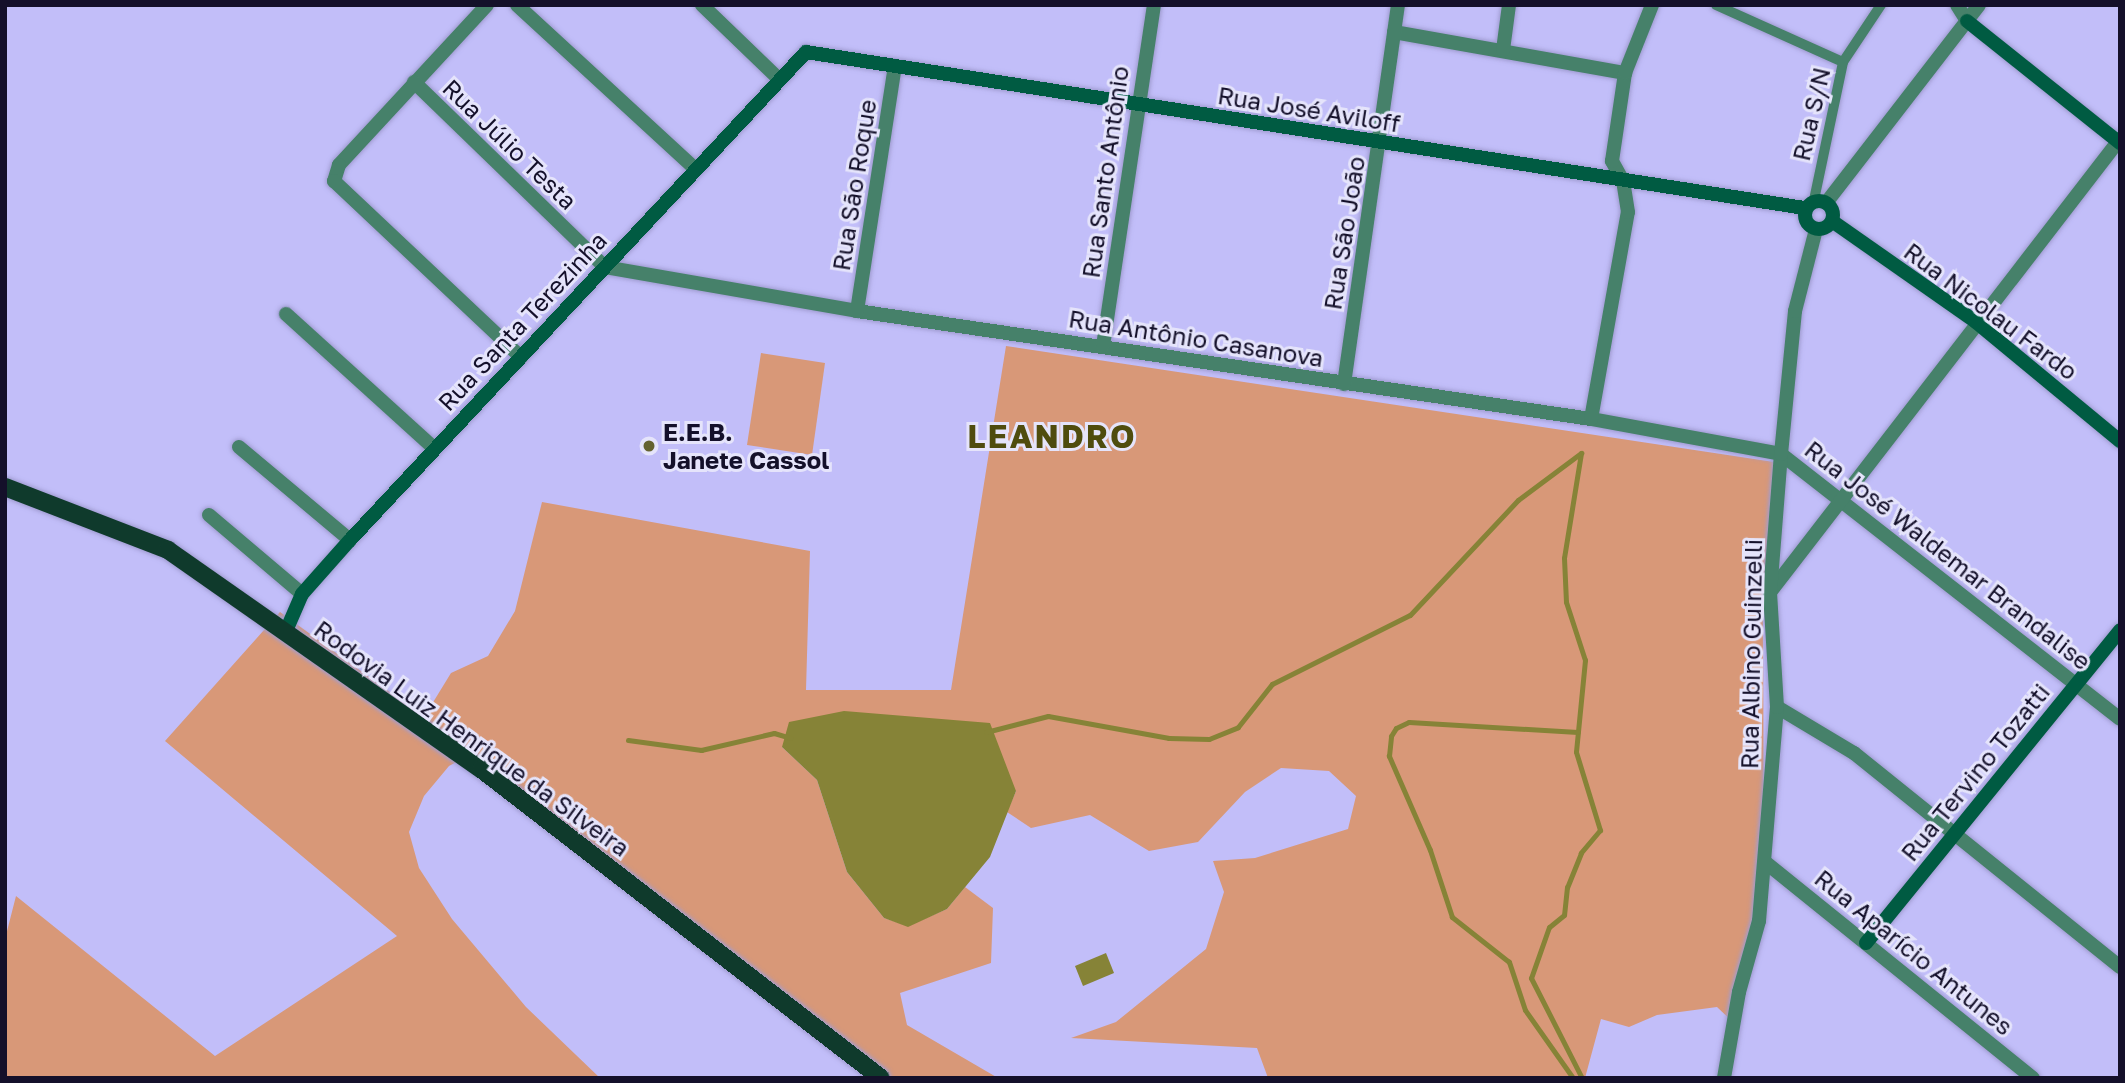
<!DOCTYPE html>
<meta charset="utf-8">
<style>
body{margin:0}
#map{position:relative;width:2125px;height:1083px;overflow:hidden;background:#c2bef9;font-family:"Golos Text",sans-serif}
div>[style]{position:absolute}
.green>*{inset:0;background:#d89878}
.water>*{inset:0;background:#868337}
.stream>*{height:5px;margin:-2.5px;padding:0 2.5px;transform-origin:2.5px;border-radius:2.5px;background:#868337}
.roads{filter:drop-shadow(0 0 2px #9f9bd0) drop-shadow(0 0 2px #9f9bd0)}
.lane>*{height:10px;margin:-5px;padding:0 5px;transform-origin:5px;border-radius:5px;background:#46816a}
.street>*{height:14px;margin:-7px;padding:0 7px;transform-origin:7px;border-radius:7px;background:#46816a}
.secondary>*{height:14px;margin:-7px;padding:0 7px;transform-origin:7px;border-radius:7px;background:#005b42}
.secondary>.ring{margin:-7px;padding:0;box-sizing:content-box;background:none;border:14px solid #005b42;border-radius:50%}
.primary>*{height:18px;margin:-9px;padding:0 9px;transform-origin:9px;border-radius:9px;background:#0f3a2c}
.dots>*{width:19px;height:19px;translate:-50% -50%;box-sizing:border-box;border:4px solid #e5e4fb;border-radius:50%}
span{translate:-50% -50%;white-space:nowrap;text-align:center;line-height:1.15;-webkit-text-stroke:6px #e5e4fb;paint-order:stroke}
.street-label{font-size:24px;color:#14102a}
.poi-label{font-size:24px;color:#14102a;font-weight:700}
.left{translate:0 -50%;text-align:left}
.district-label{font-size:32px;color:#4f4c0e;font-weight:700;letter-spacing:2px}
.frame{position:absolute;inset:0;border:7px solid #14102a;pointer-events:none}
</style>
<div id="map">
<div class="green">
<div style="clip-path:polygon(1006px 346px,1774px 462px,1763px 611px,1764px 871px,1737px 1026px,1717px 1007px,1657px 1015px,1629px 1027px,1601px 1019px,1585px 1078px,1268px 1078px,1257px 1048px,1071px 1038px,1116px 1022px,1206px 949px,1224px 892px,1213px 861px,1255px 858px,1348px 829px,1356px 796px,1329px 771px,1281px 768px,1245px 792px,1198px 842px,1149px 851px,1090px 815px,1031px 828px,1007px 812px,1016px 791px,782px 747px,817px 780px,847px 872px,884px 918px,908px 926px,947px 909px,965px 887px,993px 908px,991px 963px,900px 993px,907px 1025px,998px 1078px,892px 1078px,473px 753px,449px 766px,424px 796px,409px 832px,419px 868px,452px 919px,526px 1007px,600px 1078px,5px 1078px,5px 939px,16px 896px,215px 1056px,397px 936px,165px 741px,280px 612px,424px 717px,451px 673px,488px 656px,515px 611px,542px 502px,810px 551px,806px 690px,951px 690px)"></div>
<div style="clip-path:polygon(761px 353px,825px 363px,812px 455px,747px 445px)"></div>
</div>
<div class="water">
<div style="clip-path:polygon(844px 711px,990px 723px,1016px 791px,990px 857px,947px 909px,908px 927px,884px 918px,847px 872px,817px 780px,782px 747px,789px 722px)"></div>
<div style="clip-path:polygon(1106px 953px,1114px 973px,1083px 986px,1075px 966px)"></div>
</div>
<div class="stream">
<div style="left:1581px;top:453px;width:106px;rotate:99.2deg"></div>
<div style="left:1564px;top:558px;width:44px;rotate:87.4deg"></div>
<div style="left:1566px;top:602px;width:61px;rotate:71.9deg"></div>
<div style="left:1585px;top:660px;width:92px;rotate:95.6deg"></div>
<div style="left:1576px;top:752px;width:82px;rotate:72.9deg"></div>
<div style="left:1600px;top:830px;width:30px;rotate:130deg"></div>
<div style="left:1581px;top:853px;width:37px;rotate:112deg"></div>
<div style="left:1567px;top:887px;width:28px;rotate:96deg"></div>
<div style="left:1564px;top:915px;width:19px;rotate:141deg"></div>
<div style="left:1549px;top:927px;width:54px;rotate:109.4deg"></div>
<div style="left:1531px;top:978px;width:112px;rotate:63deg"></div>
<div style="left:986px;top:732px;width:64px;rotate:-14.5deg"></div>
<div style="left:1048px;top:716px;width:123px;rotate:10.3deg"></div>
<div style="left:1169px;top:738px;width:40px;rotate:1.4deg"></div>
<div style="left:1209px;top:739px;width:31px;rotate:-22deg"></div>
<div style="left:1238px;top:727px;width:55px;rotate:-51.7deg"></div>
<div style="left:1272px;top:684px;width:154px;rotate:-26.6deg"></div>
<div style="left:1410px;top:615px;width:158px;rotate:-46.8deg"></div>
<div style="left:1518px;top:500px;width:79px;rotate:-36.7deg"></div>
<div style="left:628px;top:740px;width:74px;rotate:7.8deg"></div>
<div style="left:701px;top:750px;width:75px;rotate:-13.1deg"></div>
<div style="left:774px;top:733px;width:17px;rotate:17deg"></div>
<div style="left:1573px;top:1078px;width:83px;rotate:-125.2deg"></div>
<div style="left:1525px;top:1010px;width:51px;rotate:-108.4deg"></div>
<div style="left:1509px;top:962px;width:73px;rotate:-141.7deg"></div>
<div style="left:1452px;top:917px;width:71px;rotate:-108.2deg"></div>
<div style="left:1430px;top:850px;width:103px;rotate:-113.6deg"></div>
<div style="left:1389px;top:756px;width:20px;rotate:-84deg"></div>
<div style="left:1391px;top:736px;width:9px;rotate:-58deg"></div>
<div style="left:1396px;top:728px;width:14px;rotate:-25deg"></div>
<div style="left:1409px;top:722px;width:169px;rotate:3.4deg"></div>
</div>
<div class="roads">
<div class="lane">
<div style="left:1716px;top:5px;width:139px;rotate:24.2deg"></div>
<div style="left:1814px;top:200px;width:141px;rotate:-78.1deg"></div>
<div style="left:1843px;top:62px;width:69px;rotate:-56.3deg"></div>
</div>
<div class="street">
<div style="left:487px;top:5px;width:218px;rotate:132.8deg"></div>
<div style="left:339px;top:165px;width:17px;rotate:107deg"></div>
<div style="left:334px;top:181px;width:257px;rotate:43.3deg"></div>
<div style="left:517px;top:5px;width:241px;rotate:42.6deg"></div>
<div style="left:702px;top:5px;width:107px;rotate:43.9deg"></div>
<div style="left:1957px;top:5px;width:19px;rotate:58deg"></div>
<div style="left:1394px;top:32px;width:235px;rotate:10.1deg"></div>
<div style="left:1503px;top:50px;width:45px;rotate:-82.4deg"></div>
<div style="left:414px;top:82px;width:266px;rotate:44.1deg"></div>
<div style="left:605px;top:267px;width:256px;rotate:9.9deg"></div>
<div style="left:857px;top:311px;width:742px;rotate:8.37deg"></div>
<div style="left:1591px;top:419px;width:193px;rotate:10.4deg"></div>
<div style="left:1781px;top:454px;width:430px;rotate:38deg"></div>
<div style="left:1826px;top:203px;width:250px;rotate:-52.3deg"></div>
<div style="left:857px;top:311px;width:248px;rotate:-81.2deg"></div>
<div style="left:286px;top:314px;width:200px;rotate:42.2deg"></div>
<div style="left:1103px;top:346px;width:345px;rotate:-81.5deg"></div>
<div style="left:1344px;top:384px;width:383px;rotate:-81.9deg"></div>
<div style="left:1591px;top:419px;width:210px;rotate:-79.9deg"></div>
<div style="left:1628px;top:212px;width:31px;rotate:-99deg"></div>
<div style="left:1623px;top:181px;width:23px;rotate:-119deg"></div>
<div style="left:1612px;top:161px;width:89px;rotate:-81.6deg"></div>
<div style="left:1625px;top:73px;width:73px;rotate:-68.3deg"></div>
<div style="left:239px;top:447px;width:145px;rotate:40deg"></div>
<div style="left:209px;top:515px;width:122px;rotate:40.3deg"></div>
<div style="left:1771px;top:591px;width:571px;rotate:-52.33deg"></div>
<div style="left:1777px;top:707px;width:90px;rotate:30.9deg"></div>
<div style="left:1854px;top:753px;width:341px;rotate:38.8deg"></div>
<div style="left:1765px;top:862px;width:344px;rotate:38.9deg"></div>
<div style="left:1724px;top:1078px;width:87px;rotate:-80.1deg"></div>
<div style="left:1739px;top:992px;width:74px;rotate:-74.3deg"></div>
<div style="left:1759px;top:921px;width:215px;rotate:-85.2deg"></div>
<div style="left:1777px;top:707px;width:114px;rotate:-93.5deg"></div>
<div style="left:1770px;top:593px;width:139px;rotate:-85.5deg"></div>
<div style="left:1781px;top:454px;width:144px;rotate:-84.4deg"></div>
<div style="left:1795px;top:311px;width:85px;rotate:-75.6deg"></div>
</div>
<div class="secondary">
<div style="left:1967px;top:21px;width:196px;rotate:38.6deg"></div>
<div class="ring" style="left:1805px;top:201px;width:14px;height:14px"></div>
<div style="left:1832px;top:221px;width:176px;rotate:35deg"></div>
<div style="left:1976px;top:322px;width:187px;rotate:39.6deg"></div>
<div style="left:286px;top:631px;width:40px;rotate:-66.6deg"></div>
<div style="left:302px;top:594px;width:72px;rotate:-48.4deg"></div>
<div style="left:350px;top:540px;width:668px;rotate:-46.94deg"></div>
<div style="left:806px;top:52px;width:1011px;rotate:8.88deg"></div>
<div style="left:1866px;top:943px;width:403px;rotate:-50.9deg"></div>
</div>
<div class="primary">
<div style="left:5px;top:487px;width:175px;rotate:21.1deg"></div>
<div style="left:168px;top:550px;width:382px;rotate:35deg"></div>
<div style="left:481px;top:769px;width:505px;rotate:37.69deg"></div>
</div>
</div>
<div class="dots">
<div style="left:649px;top:446px;background:#64622f"></div>
</div>
<div class="street-label">
<span style="left:1309px;top:109px;rotate:9deg">Rua José Aviloff</span>
<span style="left:1811px;top:114px;rotate:-77deg">Rua S/N</span>
<span style="left:510px;top:144px;rotate:44deg">Rua Júlio Testa</span>
<span style="left:1105px;top:172px;rotate:-82deg">Rua Santo Antônio</span>
<span style="left:854px;top:185px;rotate:-81deg">Rua São Roque</span>
<span style="left:1344px;top:233px;rotate:-81deg">Rua São João</span>
<span style="left:1991px;top:311px;rotate:37deg">Rua Nicolau Fardo</span>
<span style="left:522px;top:321px;rotate:-47deg">Rua Santa Terezinha</span>
<span style="left:1196px;top:338px;rotate:9deg">Rua Antônio Casanova</span>
<span style="left:1948px;top:555px;rotate:38deg">Rua José Waldemar Brandalise</span>
<span style="left:1751px;top:654px;rotate:-89deg">Rua Albino Guinzelli</span>
<span style="left:472px;top:738px;rotate:36deg">Rodovia Luiz Henrique da Silveira</span>
<span style="left:1975px;top:772px;rotate:-51deg">Rua Tervino Tozatti</span>
<span style="left:1914px;top:952px;rotate:39deg">Rua Aparício Antunes</span>
</div>
<div class="poi-label">
<span class="left" style="left:663px;top:446px">E.E.B.<br>Janete Cassol</span>
</div>
<div class="district-label">
<span style="left:1052px;top:436px">LEANDRO</span>
</div>
<div class="frame"></div>
</div>
